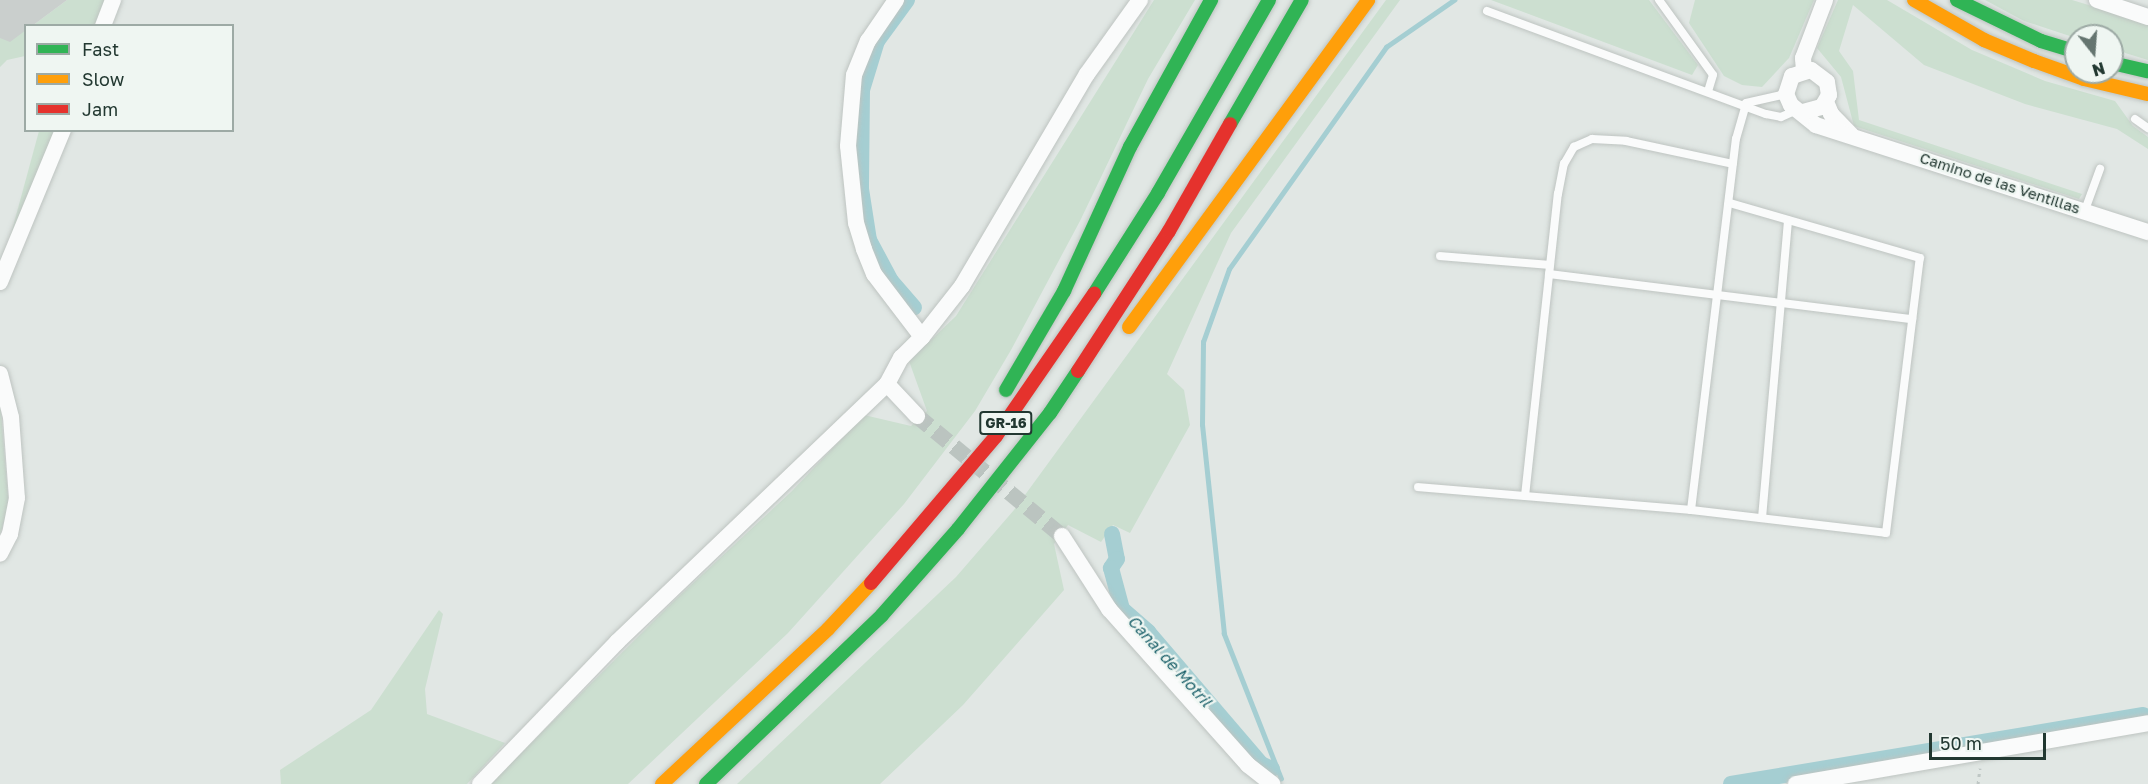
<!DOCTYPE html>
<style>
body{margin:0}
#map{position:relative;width:2148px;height:784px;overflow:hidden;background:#e1e7e4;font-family:"Golos Text",sans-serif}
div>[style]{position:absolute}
.green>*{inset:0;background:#ccdfd0}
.stream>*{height:4.5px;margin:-2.25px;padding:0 2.25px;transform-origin:2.25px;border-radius:2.25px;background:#a5ced2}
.canal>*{height:16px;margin:-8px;padding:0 8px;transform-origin:8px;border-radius:8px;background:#a5ced2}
.building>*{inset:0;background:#cacfcd}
.street-tunnel>*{height:16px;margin-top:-8px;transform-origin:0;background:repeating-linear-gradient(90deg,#bbc4c0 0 16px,transparent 0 24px)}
.path>*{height:3px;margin-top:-1.5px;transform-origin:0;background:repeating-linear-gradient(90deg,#bfc7c5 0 3px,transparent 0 7.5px)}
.roads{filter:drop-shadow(0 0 2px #bec4c1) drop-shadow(0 0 2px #bec4c1)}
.lane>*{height:8px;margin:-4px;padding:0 4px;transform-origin:4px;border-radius:4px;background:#fafbfb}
.street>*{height:16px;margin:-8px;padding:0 8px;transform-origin:8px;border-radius:8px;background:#fafbfb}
.fast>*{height:14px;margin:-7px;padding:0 7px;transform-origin:7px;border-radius:7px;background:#30b455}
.slow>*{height:14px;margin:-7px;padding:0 7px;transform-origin:7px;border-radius:7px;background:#ff9f0a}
.jam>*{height:14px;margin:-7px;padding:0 7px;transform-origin:7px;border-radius:7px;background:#e5322d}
span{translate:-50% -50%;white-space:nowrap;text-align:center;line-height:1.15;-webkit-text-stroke:4.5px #eff6f2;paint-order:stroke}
.shield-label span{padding:2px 4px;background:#eff6f2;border:2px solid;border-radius:4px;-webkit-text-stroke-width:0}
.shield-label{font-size:14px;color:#223831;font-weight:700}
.street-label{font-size:15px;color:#223831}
.water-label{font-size:16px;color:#21656e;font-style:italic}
.legend{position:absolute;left:24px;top:24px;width:210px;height:108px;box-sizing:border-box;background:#eff6f2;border:2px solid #9daaa5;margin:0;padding:8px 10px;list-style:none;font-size:18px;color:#223831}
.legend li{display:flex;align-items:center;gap:12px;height:30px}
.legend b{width:30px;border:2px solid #9daaa5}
.north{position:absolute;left:2064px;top:24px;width:60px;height:60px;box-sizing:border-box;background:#eff6f2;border:2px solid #9daaa5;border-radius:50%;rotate:163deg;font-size:16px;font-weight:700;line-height:24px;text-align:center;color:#223831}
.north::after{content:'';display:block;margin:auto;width:21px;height:27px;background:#657570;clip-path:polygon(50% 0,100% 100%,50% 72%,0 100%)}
.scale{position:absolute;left:1929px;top:733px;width:117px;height:27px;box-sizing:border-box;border:3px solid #223831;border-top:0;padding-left:8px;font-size:18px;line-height:21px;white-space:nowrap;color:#223831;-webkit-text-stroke:4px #eff6f2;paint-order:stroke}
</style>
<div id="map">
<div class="green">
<div style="clip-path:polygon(67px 0,109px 0,99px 25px,32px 26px)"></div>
<div style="clip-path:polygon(1154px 0,1195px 0,1148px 79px,1080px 221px,1011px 350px,975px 411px,904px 504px,788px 633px,628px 784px,490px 784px,675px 600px,792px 491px,864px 415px,911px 426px,927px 411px,909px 361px,956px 316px)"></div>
<div style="clip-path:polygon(1386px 0,1400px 0,1231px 233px,1167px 374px,1184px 390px,1190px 425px,1130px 533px,1113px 525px,1101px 542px,1068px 525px,1054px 544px,1064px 590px,963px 705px,880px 784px,737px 784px,956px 577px,1014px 510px)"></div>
<div style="clip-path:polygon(1491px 0,1649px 0,1698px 65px,1692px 75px)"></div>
<div style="clip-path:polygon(1695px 0,1814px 0,1789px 58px,1762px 87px,1742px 85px,1724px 76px,1689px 23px)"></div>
<div style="clip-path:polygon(1838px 0,1887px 0,1972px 50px,2045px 81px,2115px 101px,2133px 126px,2148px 137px,2148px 149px,2117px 129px,2025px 104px,1924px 65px,1853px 5px,1839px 51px,1853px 71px,1859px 120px,2082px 194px,2079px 199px,1854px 126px,1841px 77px,1817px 48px)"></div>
<div style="clip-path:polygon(1985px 0,2072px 0,2148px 23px,2148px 60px,2112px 49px,2112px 36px,2076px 38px,2024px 21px)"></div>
<div style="clip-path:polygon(25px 30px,25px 56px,7px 60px,0 67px,0 38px)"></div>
<div style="clip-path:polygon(39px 131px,58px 131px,8px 245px)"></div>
<div style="clip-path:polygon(0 401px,9px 508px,0 534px)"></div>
<div style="clip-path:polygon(439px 610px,443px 614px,425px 689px,427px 714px,505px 743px,467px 784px,281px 784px,280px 770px,371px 710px)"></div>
</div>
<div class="stream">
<div style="left:1281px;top:779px;width:156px;rotate:-111.5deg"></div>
<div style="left:1224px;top:634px;width:210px;rotate:-96deg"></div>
<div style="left:1202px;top:425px;width:83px;rotate:-89.3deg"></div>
<div style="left:1203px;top:342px;width:77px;rotate:-70.4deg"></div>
<div style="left:1229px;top:269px;width:272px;rotate:-54.7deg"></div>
<div style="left:1386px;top:47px;width:83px;rotate:-34.7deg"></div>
</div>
<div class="canal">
<div style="left:907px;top:0;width:51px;rotate:126.2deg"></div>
<div style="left:877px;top:41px;width:51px;rotate:107deg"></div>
<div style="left:862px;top:90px;width:99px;rotate:90.6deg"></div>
<div style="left:861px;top:189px;width:52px;rotate:81.1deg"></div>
<div style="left:869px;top:240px;width:47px;rotate:61.8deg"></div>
<div style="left:891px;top:281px;width:35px;rotate:49deg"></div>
<div style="left:1112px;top:534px;width:25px;rotate:79deg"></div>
<div style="left:1117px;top:559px;width:11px;rotate:124deg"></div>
<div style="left:1111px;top:568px;width:42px;rotate:75deg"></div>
<div style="left:1122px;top:609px;width:35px;rotate:41deg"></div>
<div style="left:1148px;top:632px;width:174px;rotate:49.4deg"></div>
<div style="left:1261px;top:764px;width:12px;rotate:24deg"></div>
<div style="left:1731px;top:784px;width:418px;rotate:-9.5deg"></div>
</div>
<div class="building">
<div style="clip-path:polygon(0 0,67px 0,32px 26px,26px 26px,26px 30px,10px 42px,0 38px)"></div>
</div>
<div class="street-tunnel">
<div style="left:917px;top:416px;width:188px;rotate:39.6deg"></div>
</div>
<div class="path">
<div style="left:1978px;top:784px;width:16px;rotate:-83deg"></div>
</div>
<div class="roads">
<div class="lane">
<div style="left:1659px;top:0;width:92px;rotate:54.2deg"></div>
<div style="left:1713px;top:75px;width:17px;rotate:107deg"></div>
<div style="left:1487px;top:11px;width:297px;rotate:20.3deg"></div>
<div style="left:1766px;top:114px;width:15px;rotate:11deg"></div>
<div style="left:1781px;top:117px;width:17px;rotate:-24deg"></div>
<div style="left:1746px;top:103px;width:41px;rotate:-12.7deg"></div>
<div style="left:2135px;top:119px;width:16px;rotate:35deg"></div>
<div style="left:2085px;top:210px;width:44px;rotate:-69.9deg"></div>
<div style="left:1440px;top:256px;width:110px;rotate:4.7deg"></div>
<div style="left:1549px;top:274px;width:366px;rotate:7.1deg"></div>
<div style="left:1418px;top:487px;width:274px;rotate:4.8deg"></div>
<div style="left:1691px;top:510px;width:374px;rotate:-83.1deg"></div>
<div style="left:1736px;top:139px;width:37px;rotate:-74deg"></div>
<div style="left:1525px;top:496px;width:304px;rotate:-83.8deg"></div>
<div style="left:1558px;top:194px;width:31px;rotate:-79deg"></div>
<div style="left:1564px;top:164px;width:20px;rotate:-60deg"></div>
<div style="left:1574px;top:147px;width:20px;rotate:-24deg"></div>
<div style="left:1592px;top:139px;width:34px;rotate:3deg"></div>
<div style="left:1626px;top:141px;width:109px;rotate:12.1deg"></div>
<div style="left:1691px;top:510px;width:196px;rotate:6.7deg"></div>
<div style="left:1886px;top:533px;width:277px;rotate:-83deg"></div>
<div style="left:1920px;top:258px;width:199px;rotate:-163.9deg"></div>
<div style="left:1762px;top:518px;width:299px;rotate:-85deg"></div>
</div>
<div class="street">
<div style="left:2097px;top:0;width:54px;rotate:18.4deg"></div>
<div style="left:103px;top:26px;width:28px;rotate:-69deg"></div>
<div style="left:1804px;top:70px;width:12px;rotate:-95deg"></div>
<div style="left:1803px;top:58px;width:62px;rotate:-69.2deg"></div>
<div style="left:1826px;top:102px;width:13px;rotate:67deg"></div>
<div style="left:1831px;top:114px;width:29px;rotate:46deg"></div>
<div style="left:1803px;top:112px;width:20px;rotate:-15deg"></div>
<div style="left:1822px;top:107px;width:14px;rotate:-60deg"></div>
<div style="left:1829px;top:95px;width:13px;rotate:-99deg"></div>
<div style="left:1827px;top:82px;width:20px;rotate:-143deg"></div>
<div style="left:1811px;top:70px;width:20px;rotate:162deg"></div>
<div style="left:1792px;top:76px;width:19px;rotate:108deg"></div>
<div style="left:1786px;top:94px;width:12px;rotate:66deg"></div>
<div style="left:1791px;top:105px;width:32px;rotate:39deg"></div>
<div style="left:1816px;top:125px;width:349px;rotate:17.9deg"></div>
<div style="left:0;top:282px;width:165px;rotate:-67.5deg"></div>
<div style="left:922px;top:337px;width:65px;rotate:-51.9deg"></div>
<div style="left:962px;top:286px;width:246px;rotate:-59.5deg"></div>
<div style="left:1087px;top:74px;width:91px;rotate:-54.4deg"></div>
<div style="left:0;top:374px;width:44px;rotate:75.7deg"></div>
<div style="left:11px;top:417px;width:81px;rotate:85.8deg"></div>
<div style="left:17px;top:498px;width:37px;rotate:101deg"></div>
<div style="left:10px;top:534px;width:22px;rotate:117deg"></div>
<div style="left:887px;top:384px;width:44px;rotate:46.8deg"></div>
<div style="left:1062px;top:536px;width:87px;rotate:57.2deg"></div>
<div style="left:1109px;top:609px;width:209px;rotate:48.3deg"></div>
<div style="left:1248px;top:765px;width:31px;rotate:38deg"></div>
<div style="left:480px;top:784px;width:197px;rotate:-46deg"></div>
<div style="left:617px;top:642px;width:373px;rotate:-43.7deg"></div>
<div style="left:887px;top:384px;width:30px;rotate:-62deg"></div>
<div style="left:901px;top:358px;width:30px;rotate:-45deg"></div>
<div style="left:922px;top:337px;width:79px;rotate:-127.3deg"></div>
<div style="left:874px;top:274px;width:27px;rotate:-112deg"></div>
<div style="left:864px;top:249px;width:27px;rotate:-107deg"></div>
<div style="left:856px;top:223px;width:77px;rotate:-95.9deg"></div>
<div style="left:848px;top:146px;width:71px;rotate:-85.2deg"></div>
<div style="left:854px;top:75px;width:37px;rotate:-68deg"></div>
<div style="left:868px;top:41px;width:50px;rotate:-55.7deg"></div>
<div style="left:1796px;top:784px;width:357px;rotate:-9.8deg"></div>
</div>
<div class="fast">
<div style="left:1957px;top:0;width:93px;rotate:26deg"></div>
<div style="left:2041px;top:41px;width:37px;rotate:17deg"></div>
<div style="left:2112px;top:63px;width:37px;rotate:13deg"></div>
<div style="left:1230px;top:124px;width:143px;rotate:-59.9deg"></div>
<div style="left:1094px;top:294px;width:120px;rotate:-57.6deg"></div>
<div style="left:1158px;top:193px;width:223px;rotate:-60.1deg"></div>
<div style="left:1006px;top:390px;width:115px;rotate:-59.6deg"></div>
<div style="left:1064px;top:291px;width:158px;rotate:-65.4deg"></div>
<div style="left:1130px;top:147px;width:168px;rotate:-61.1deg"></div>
<div style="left:706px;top:784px;width:244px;rotate:-43.8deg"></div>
<div style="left:882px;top:615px;width:115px;rotate:-48.5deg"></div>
<div style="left:958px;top:529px;width:148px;rotate:-51.6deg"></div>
<div style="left:1050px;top:413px;width:50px;rotate:-56.3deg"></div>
</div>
<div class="slow">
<div style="left:1914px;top:0;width:81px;rotate:29.7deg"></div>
<div style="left:1984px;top:40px;width:54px;rotate:22.8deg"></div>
<div style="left:2034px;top:61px;width:53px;rotate:19.8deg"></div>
<div style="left:2084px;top:79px;width:66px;rotate:13.2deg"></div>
<div style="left:1129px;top:327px;width:405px;rotate:-53.8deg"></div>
<div style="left:662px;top:784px;width:227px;rotate:-43deg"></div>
<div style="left:828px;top:629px;width:63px;rotate:-46.9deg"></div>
</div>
<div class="jam">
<div style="left:1078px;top:371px;width:167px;rotate:-57deg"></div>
<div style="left:1169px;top:231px;width:123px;rotate:-60.3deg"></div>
<div style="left:871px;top:583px;width:193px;rotate:-49.6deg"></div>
<div style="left:996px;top:436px;width:173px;rotate:-55.4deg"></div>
</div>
</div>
<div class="shield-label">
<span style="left:1006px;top:423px">GR-16</span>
</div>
<div class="street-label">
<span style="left:2000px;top:183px;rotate:18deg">Camino de las Ventillas</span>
</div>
<div class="water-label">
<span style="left:1170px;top:661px;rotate:48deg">Canal de Motril</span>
</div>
<ul class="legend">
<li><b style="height:8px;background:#30b455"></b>Fast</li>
<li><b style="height:8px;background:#ff9f0a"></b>Slow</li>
<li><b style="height:8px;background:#e5322d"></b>Jam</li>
</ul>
<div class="north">N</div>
<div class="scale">50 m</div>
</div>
